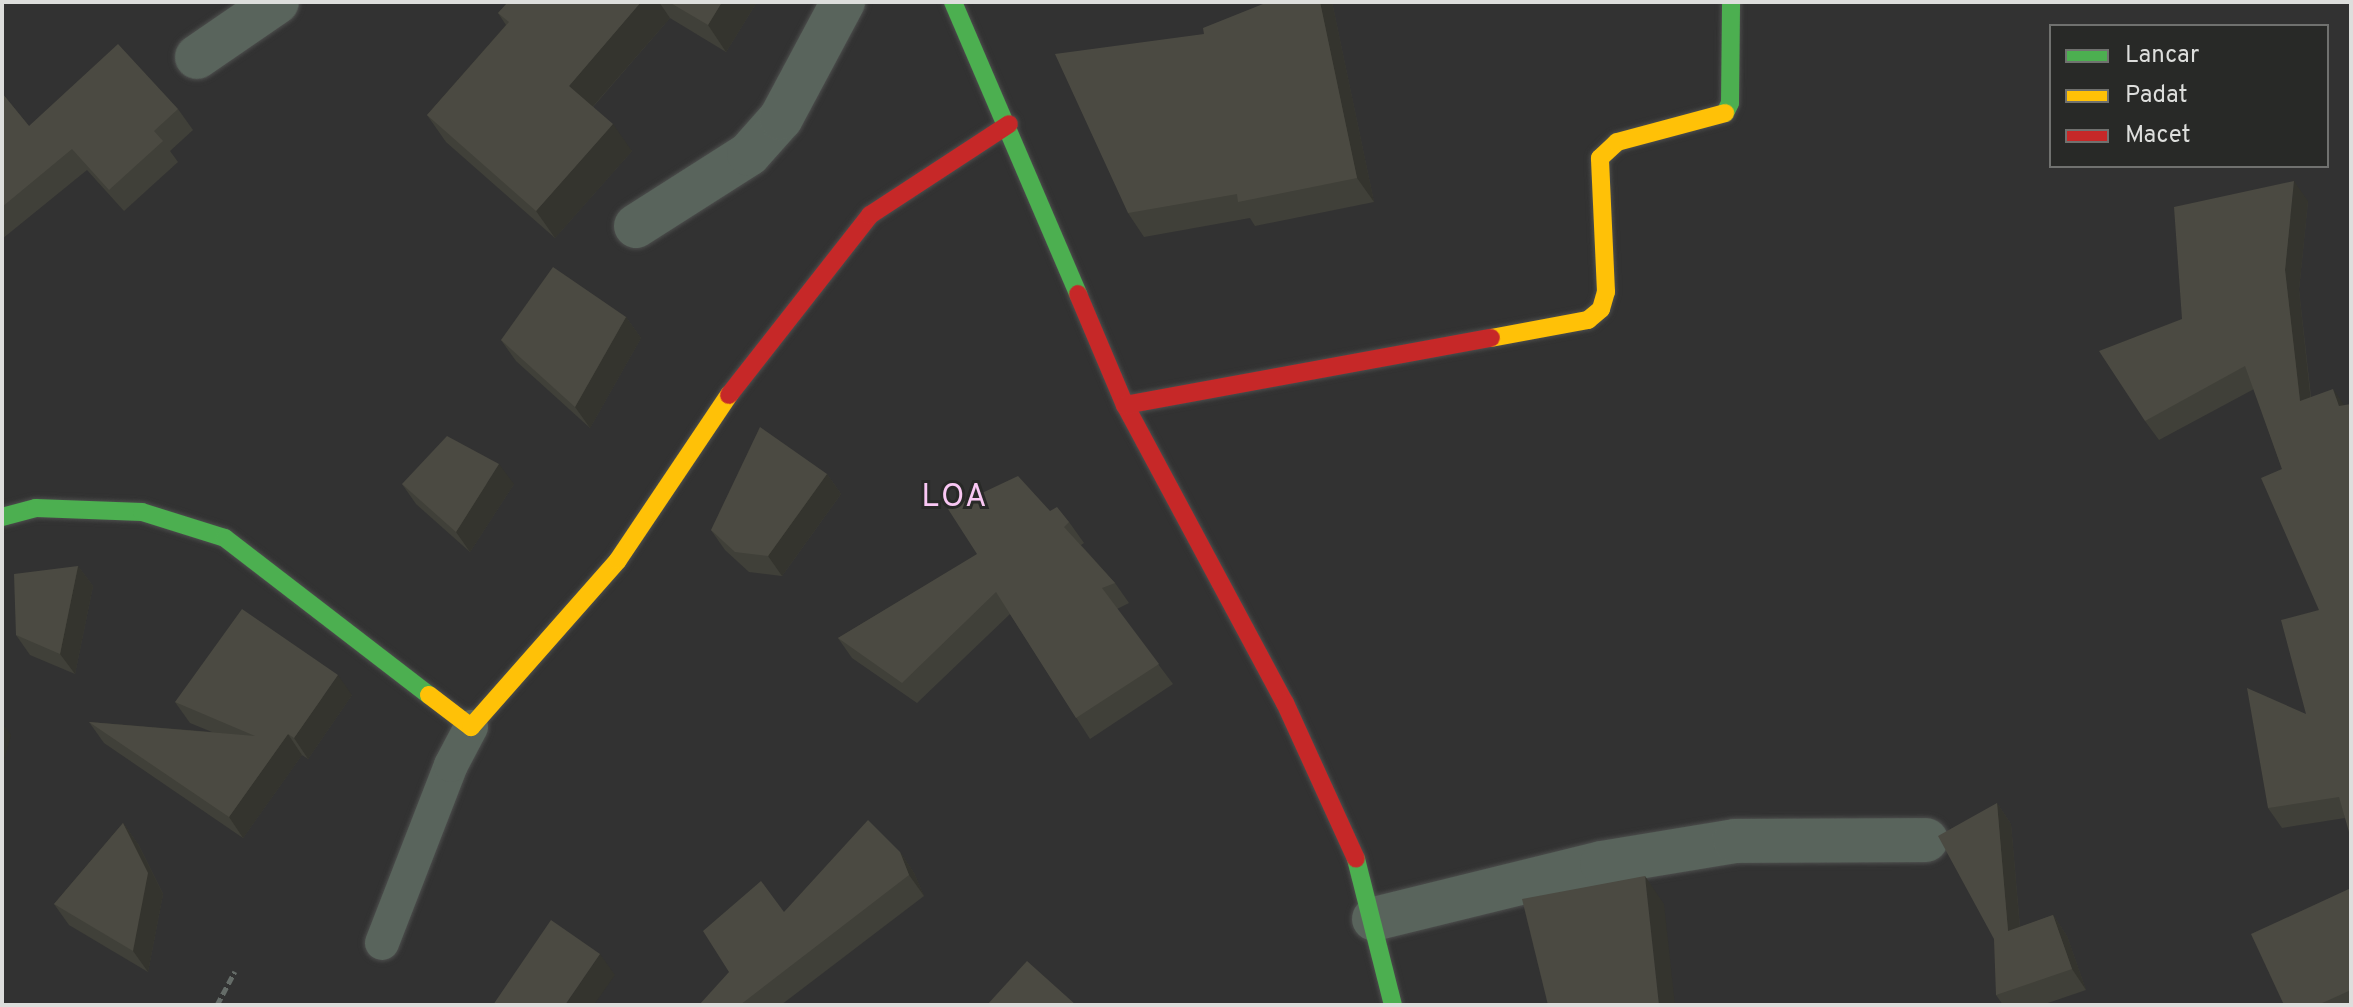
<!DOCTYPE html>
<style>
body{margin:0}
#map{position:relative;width:2353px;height:1007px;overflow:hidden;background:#323232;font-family:Overpass,sans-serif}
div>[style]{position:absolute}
.path>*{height:5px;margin-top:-2.5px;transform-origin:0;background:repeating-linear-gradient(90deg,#656c68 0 8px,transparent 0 12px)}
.roads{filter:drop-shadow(0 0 2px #4d4e4d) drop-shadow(0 0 2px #4d4e4d)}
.lane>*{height:34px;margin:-17px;padding:0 17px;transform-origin:17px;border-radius:17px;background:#59645c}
.street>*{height:44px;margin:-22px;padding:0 22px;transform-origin:22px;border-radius:22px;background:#59645c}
.fast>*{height:18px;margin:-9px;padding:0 9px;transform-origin:9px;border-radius:9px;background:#4caf50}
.slow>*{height:18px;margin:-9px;padding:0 9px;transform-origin:9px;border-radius:9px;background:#ffc107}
.jam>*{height:18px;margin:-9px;padding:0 9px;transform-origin:9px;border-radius:9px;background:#c62828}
.wall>*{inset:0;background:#404039}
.shaded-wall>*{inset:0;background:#34342e}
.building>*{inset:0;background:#4b4a42}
span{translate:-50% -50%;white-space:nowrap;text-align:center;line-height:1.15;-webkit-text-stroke:6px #282927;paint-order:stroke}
.quarter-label{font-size:32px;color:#f9c7f3;letter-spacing:2px}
.frame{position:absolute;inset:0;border:4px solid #dddedc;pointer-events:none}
.legend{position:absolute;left:2049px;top:24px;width:280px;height:144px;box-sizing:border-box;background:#282927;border:2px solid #70716f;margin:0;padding:10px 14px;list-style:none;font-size:24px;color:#dddedc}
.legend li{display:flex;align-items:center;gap:16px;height:40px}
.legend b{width:40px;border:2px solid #70716f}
</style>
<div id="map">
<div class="path">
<div style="left:217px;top:1005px;width:38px;rotate:-62deg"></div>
</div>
<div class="roads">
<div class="lane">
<div style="left:382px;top:943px;width:191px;rotate:-68.8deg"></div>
<div style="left:451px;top:765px;width:43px;rotate:-62.2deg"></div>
</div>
<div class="street">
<div style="left:197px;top:57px;width:97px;rotate:-34.5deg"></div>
<div style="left:636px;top:226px;width:134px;rotate:-32.5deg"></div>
<div style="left:749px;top:154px;width:48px;rotate:-48.4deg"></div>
<div style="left:781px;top:118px;width:132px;rotate:-61.9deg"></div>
<div style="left:1374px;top:919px;width:235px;rotate:-13.8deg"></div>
<div style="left:1602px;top:863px;width:135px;rotate:-9.4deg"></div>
<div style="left:1735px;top:841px;width:191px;rotate:-0.3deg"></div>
</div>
<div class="fast">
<div style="left:953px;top:2px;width:318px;rotate:66.8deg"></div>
<div style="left:1725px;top:113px;width:11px;rotate:-63deg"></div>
<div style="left:1730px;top:103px;width:101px;rotate:-89.4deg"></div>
<div style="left:2px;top:517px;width:35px;rotate:-15deg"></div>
<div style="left:36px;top:508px;width:106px;rotate:2.2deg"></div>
<div style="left:142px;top:512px;width:87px;rotate:17.4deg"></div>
<div style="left:225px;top:538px;width:257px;rotate:37.6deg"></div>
<div style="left:1356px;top:859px;width:151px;rotate:75.8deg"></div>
</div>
<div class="slow">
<div style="left:1491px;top:338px;width:99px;rotate:-10.5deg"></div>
<div style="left:1588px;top:320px;width:17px;rotate:-40deg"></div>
<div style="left:1601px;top:309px;width:18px;rotate:-74deg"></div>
<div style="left:1606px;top:292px;width:134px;rotate:-92.6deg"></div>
<div style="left:1600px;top:158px;width:23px;rotate:-43deg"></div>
<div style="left:1617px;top:142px;width:112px;rotate:-15deg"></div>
<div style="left:429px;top:695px;width:53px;rotate:37.3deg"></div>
<div style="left:471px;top:727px;width:222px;rotate:-48.6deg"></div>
<div style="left:618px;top:560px;width:199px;rotate:-56.1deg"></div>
</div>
<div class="jam">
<div style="left:1078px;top:294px;width:121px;rotate:67.1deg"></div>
<div style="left:1125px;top:405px;width:338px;rotate:61.8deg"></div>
<div style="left:1285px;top:703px;width:171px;rotate:65.5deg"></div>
<div style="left:729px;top:395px;width:229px;rotate:-51.9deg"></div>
<div style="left:870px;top:215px;width:166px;rotate:-33.2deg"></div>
<div style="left:1125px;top:405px;width:372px;rotate:-10.4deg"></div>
</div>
</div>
<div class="wall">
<div style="clip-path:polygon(508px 2px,757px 2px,726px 52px,670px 18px,593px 107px,632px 151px,555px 238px,446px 142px,427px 115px,506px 25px,498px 13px)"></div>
<div style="clip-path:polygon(1268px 2px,1332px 2px,1374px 202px,1255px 226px,1250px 218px,1144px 237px,1128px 213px,1204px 34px)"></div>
<div style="clip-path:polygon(2px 93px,29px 126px,178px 109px,193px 130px,170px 151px,178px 162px,124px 211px,87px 170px,2px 239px)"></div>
<div style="clip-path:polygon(2308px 201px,2299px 290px,2311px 397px,2345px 818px,2282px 828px,2268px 808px,2306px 714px,2319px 610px,2282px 469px,2254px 389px,2159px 440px,2145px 421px,2182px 319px)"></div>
<div style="clip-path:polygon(626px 317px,641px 338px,590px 428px,516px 361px,501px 340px)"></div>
<div style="clip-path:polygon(827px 474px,841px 494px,782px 576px,749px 572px,725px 550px,711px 530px)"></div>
<div style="clip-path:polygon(402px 484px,514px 484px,470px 552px,416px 504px)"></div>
<div style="clip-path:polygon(1050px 511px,1069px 522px,1084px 543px,1081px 545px,1115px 583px,1129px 603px,1117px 609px,1173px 684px,1090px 739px,1010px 614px,917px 703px,852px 658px,838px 638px)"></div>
<div style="clip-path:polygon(78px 566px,93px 586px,75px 674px,30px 655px,16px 635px)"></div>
<div style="clip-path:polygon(352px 695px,308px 759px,302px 755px,243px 838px,104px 743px,89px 722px,212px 732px,190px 723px,175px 702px)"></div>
<div style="clip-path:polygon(1997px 803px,2011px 824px,2020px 927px,2053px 915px,2067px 936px,2086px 990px,2042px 1005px,2003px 1005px,1996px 995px)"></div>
<div style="clip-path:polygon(123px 823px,138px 844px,163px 894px,148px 972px,69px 925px,54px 904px)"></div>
<div style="clip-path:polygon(900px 852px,914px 873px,924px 896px,781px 1005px,701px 1005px,784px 912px)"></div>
<div style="clip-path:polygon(2351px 888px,2351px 1005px,2284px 1005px)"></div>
</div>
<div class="shaded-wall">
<div style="clip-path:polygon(641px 2px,659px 2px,670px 18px,588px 112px,569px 86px)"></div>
<div style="clip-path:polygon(722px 2px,757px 2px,726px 52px,708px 25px)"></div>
<div style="clip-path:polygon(1320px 2px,1332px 2px,1374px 202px,1357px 178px)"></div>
<div style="clip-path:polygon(613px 124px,632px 151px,555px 238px,536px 211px)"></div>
<div style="clip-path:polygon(2294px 181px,2308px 201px,2299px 290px,2313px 421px,2300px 401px,2285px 270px)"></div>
<div style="clip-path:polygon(626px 317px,641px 338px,590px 428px,575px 407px)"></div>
<div style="clip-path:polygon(2333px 389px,2347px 409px,2339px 406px)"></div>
<div style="clip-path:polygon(499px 464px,514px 484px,470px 552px,456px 532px)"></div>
<div style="clip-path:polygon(827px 474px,841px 494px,782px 576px,768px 556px)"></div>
<div style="clip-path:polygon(78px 566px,93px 586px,75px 674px,60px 654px)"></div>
<div style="clip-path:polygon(338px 675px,352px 695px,308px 759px,294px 738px)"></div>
<div style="clip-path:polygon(3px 724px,11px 735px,2px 769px,2px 729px)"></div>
<div style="clip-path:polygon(288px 734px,302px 755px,243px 838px,229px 817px)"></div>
<div style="clip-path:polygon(1997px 803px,2011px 824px,2022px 952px,2008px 931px)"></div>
<div style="clip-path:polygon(123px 823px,138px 844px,163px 894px,148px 972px,133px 951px)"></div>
<div style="clip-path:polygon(900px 852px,914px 873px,924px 896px,909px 875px)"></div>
<div style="clip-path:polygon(1645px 876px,1664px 904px,1675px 1005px,1659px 1005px)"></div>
<div style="clip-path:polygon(2053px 915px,2067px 936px,2086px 990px,2072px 969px)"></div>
<div style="clip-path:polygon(600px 954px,615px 975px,594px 1005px,565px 1005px)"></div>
</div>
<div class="building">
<div style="clip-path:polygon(508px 2px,641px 2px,569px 86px,613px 124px,536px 211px,427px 115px,509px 22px,498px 13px)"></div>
<div style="clip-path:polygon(669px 2px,722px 2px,708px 25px)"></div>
<div style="clip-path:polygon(1268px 2px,1320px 2px,1357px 178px,1238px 202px,1237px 194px,1128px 213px,1055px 54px,1204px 34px,1203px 28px)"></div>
<div style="clip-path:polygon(118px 44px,178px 109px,154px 131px,163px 141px,109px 190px,72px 149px,2px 207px,2px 93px,29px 126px)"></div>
<div style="clip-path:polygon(2294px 181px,2285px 270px,2300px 401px,2333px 389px,2339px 406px,2351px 404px,2351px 839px,2339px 797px,2268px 808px,2247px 688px,2306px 714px,2281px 620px,2319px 610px,2261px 478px,2282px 469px,2245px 366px,2145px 421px,2099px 351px,2182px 319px,2174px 207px)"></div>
<div style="clip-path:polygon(553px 267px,626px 317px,575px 407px,501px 340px)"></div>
<div style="clip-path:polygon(760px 427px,827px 474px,768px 556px,735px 552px,711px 530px)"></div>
<div style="clip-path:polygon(447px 436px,499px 464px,456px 532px,402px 484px)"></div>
<div style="clip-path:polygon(1018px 476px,1050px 511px,1057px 507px,1069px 522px,1064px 527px,1115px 583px,1102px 588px,1159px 664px,1076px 718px,996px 592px,902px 683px,838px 638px,977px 554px,948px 509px)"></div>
<div style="clip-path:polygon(78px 566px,60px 654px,16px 635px,14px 574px)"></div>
<div style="clip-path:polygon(242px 609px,338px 675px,294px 738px,288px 734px,229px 817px,89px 722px,255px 736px,175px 702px)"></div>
<div style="clip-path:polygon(1997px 803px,2008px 931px,2053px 915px,2072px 969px,1996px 995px,1994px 939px,1938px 836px)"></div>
<div style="clip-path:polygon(868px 820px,900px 852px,909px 875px,740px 1005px,701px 1005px,700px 1004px,729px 972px,703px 931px,761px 881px,784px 912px)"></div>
<div style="clip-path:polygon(123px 823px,148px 873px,133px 951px,54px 904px)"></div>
<div style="clip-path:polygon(1645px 876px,1659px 1005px,1548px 1005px,1522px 899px)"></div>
<div style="clip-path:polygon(2351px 888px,2351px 990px,2318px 1005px,2284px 1005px,2251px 934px)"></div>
<div style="clip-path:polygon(551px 920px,600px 954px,565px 1005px,493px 1005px)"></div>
<div style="clip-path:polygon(1027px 961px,1076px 1005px,987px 1005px)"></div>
</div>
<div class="quarter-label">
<span style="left:955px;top:498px">LOA</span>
</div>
<div class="frame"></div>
<ul class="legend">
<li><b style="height:10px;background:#4caf50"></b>Lancar</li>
<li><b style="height:10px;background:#ffc107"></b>Padat</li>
<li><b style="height:10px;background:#c62828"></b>Macet</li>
</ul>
</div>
